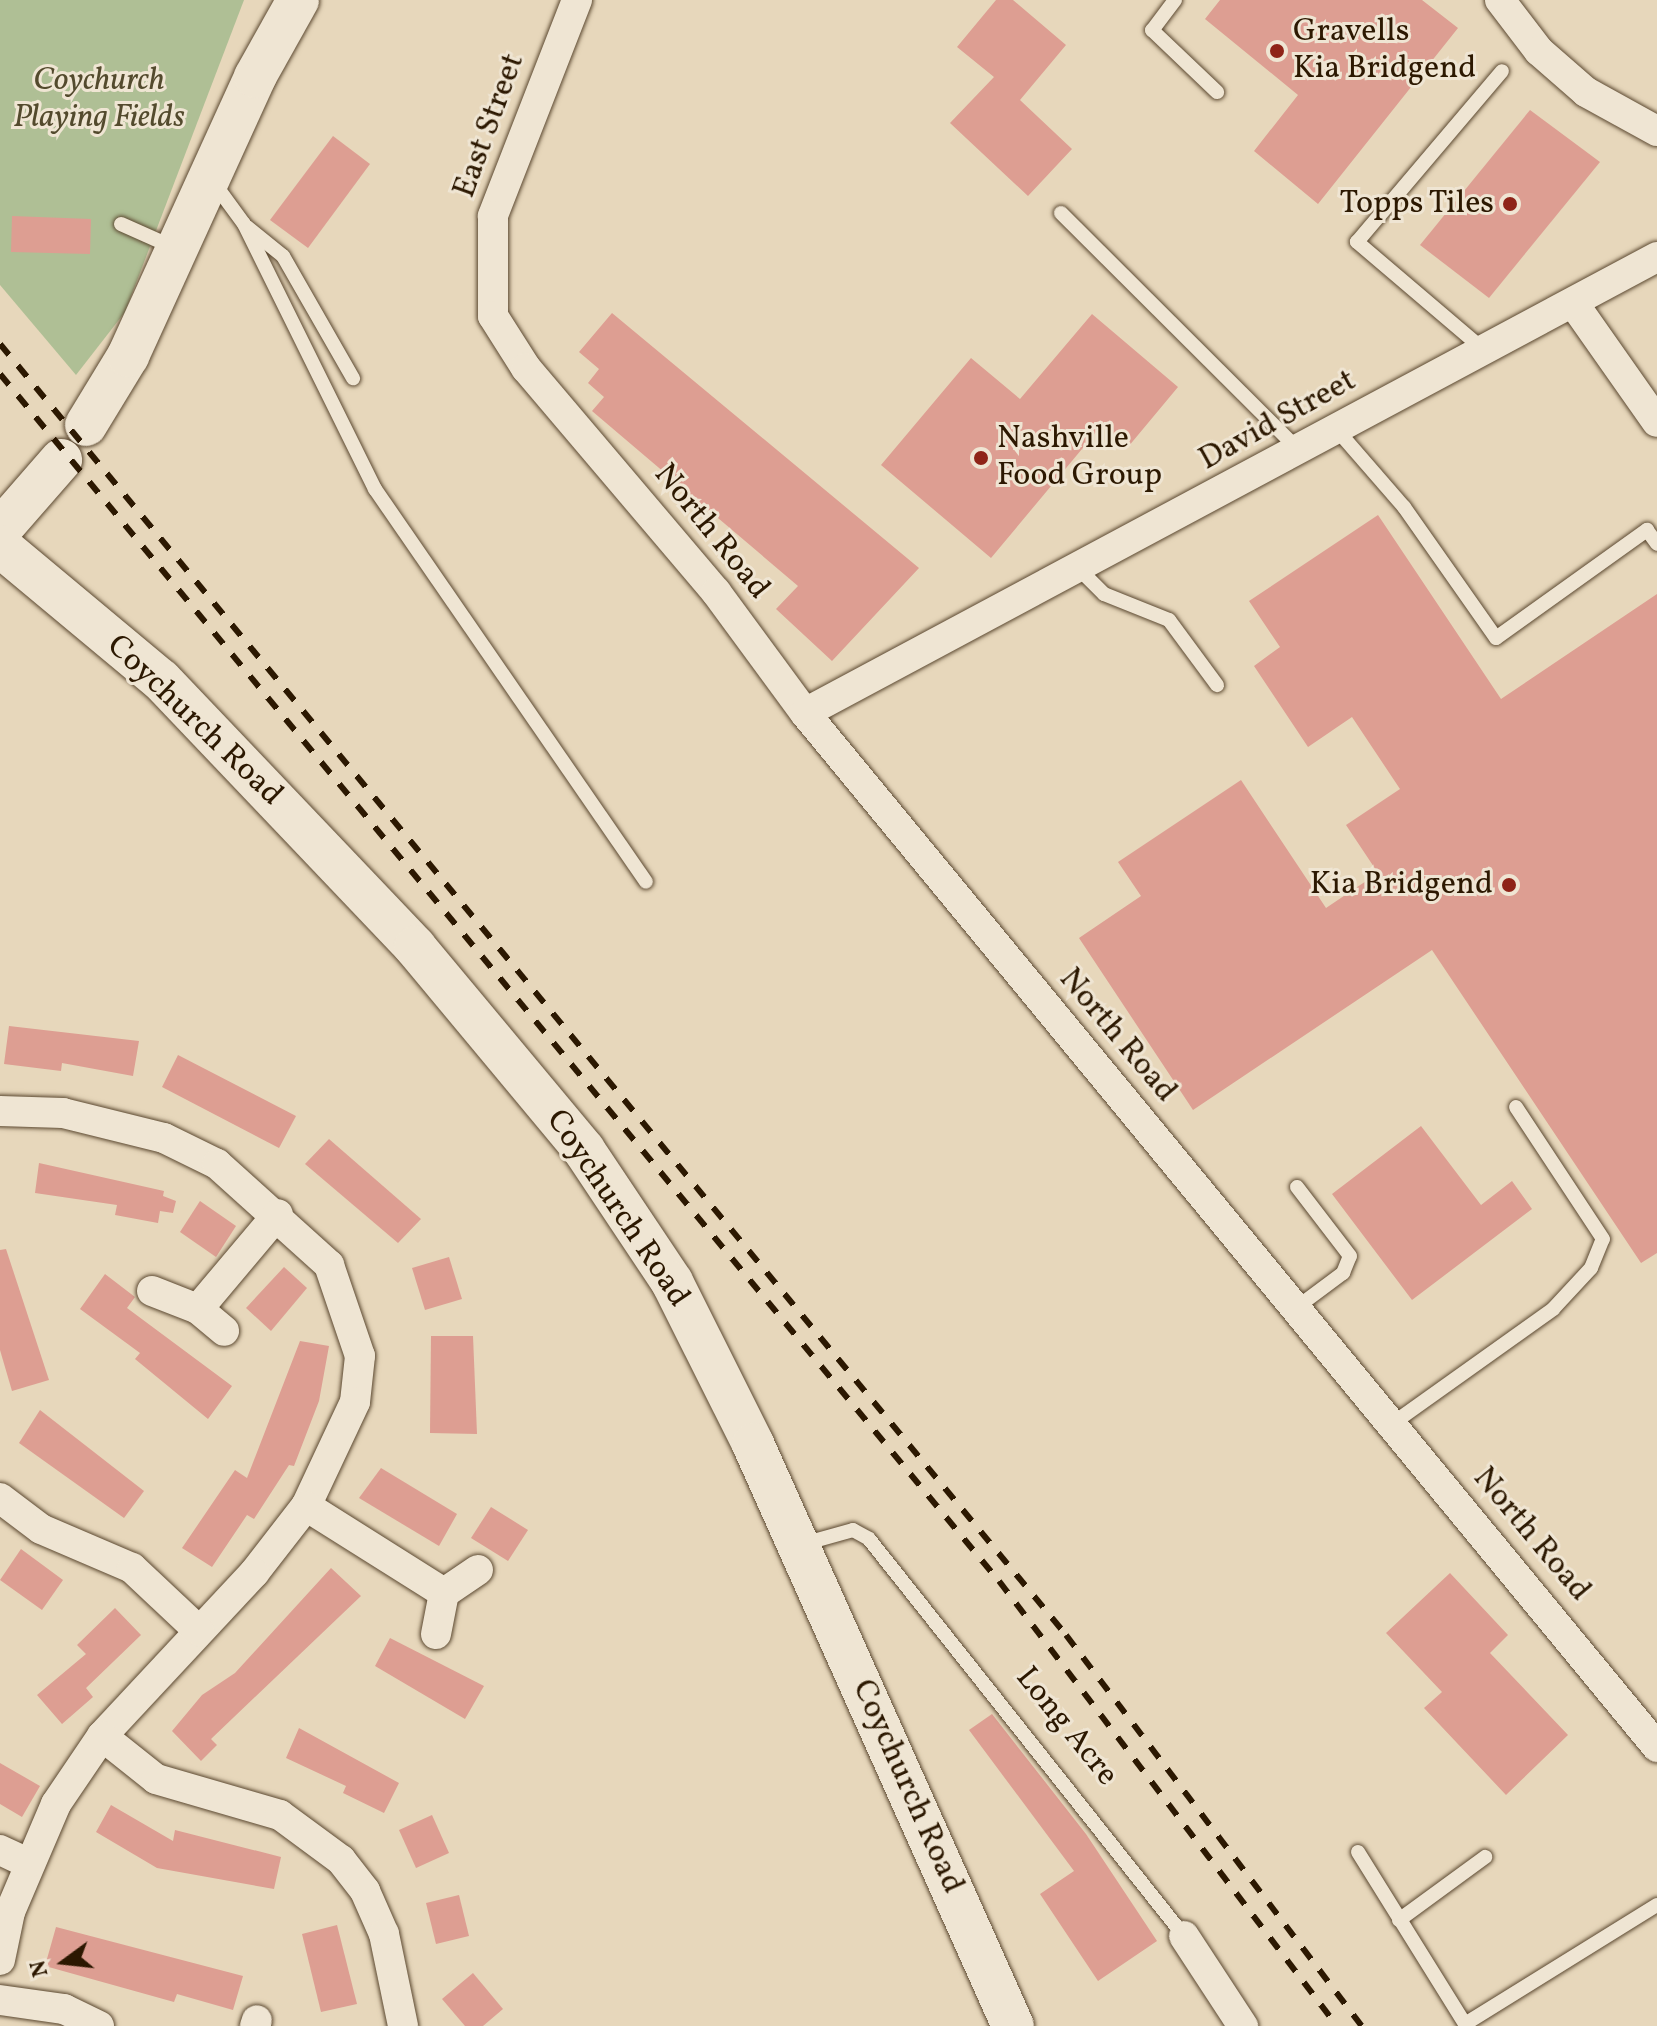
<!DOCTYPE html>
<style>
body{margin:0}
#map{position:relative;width:1657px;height:2026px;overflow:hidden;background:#e7d7bb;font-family:Vollkorn,serif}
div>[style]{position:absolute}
.green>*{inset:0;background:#afbf95}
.building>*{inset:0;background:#dd9e92}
.roads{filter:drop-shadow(0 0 2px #5b4830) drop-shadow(0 0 2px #5b4830)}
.service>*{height:14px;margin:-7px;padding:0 7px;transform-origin:7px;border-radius:7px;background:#efe5d3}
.minor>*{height:30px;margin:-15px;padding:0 15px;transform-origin:15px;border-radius:15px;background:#efe5d3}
.secondary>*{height:42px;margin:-21px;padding:0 21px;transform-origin:21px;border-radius:21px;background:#efe5d3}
.rail>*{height:6px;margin-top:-3px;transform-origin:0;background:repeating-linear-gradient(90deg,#2c1801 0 14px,transparent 0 28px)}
.dots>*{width:22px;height:22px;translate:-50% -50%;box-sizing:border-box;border:4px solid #efe5d3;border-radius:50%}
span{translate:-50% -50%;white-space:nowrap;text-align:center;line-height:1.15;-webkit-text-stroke:6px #efe5d3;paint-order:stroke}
.poi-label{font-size:32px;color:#2c1801}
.left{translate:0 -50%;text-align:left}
.right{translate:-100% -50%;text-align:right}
.park-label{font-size:32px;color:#534a2d;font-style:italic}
.street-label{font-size:32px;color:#2c1801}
.north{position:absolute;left:24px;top:1922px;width:80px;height:80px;-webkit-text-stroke:6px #efe5d3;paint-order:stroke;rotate:255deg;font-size:22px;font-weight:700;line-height:32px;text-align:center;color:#2c1801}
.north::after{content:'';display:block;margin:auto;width:28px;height:36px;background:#2c1801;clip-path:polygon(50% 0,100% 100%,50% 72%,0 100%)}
</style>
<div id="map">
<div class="green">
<div style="clip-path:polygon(0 0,244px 0,125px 312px,76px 375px,0 285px)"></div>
</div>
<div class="building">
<div style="clip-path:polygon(996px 0,1013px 0,1066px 45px,1020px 100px,1072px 149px,1028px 196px,950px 123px,994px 77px,957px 47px)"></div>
<div style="clip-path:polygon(1220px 0,1422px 0,1458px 28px,1318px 204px,1254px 151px,1298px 95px,1205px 19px)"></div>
<div style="clip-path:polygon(1530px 110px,1600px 162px,1489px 298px,1420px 245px)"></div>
<div style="clip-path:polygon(333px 136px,370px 164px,308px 248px,270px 220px)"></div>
<div style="clip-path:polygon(12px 216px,91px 219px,90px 254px,11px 252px)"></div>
<div style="clip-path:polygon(612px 313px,919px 568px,832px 661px,776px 609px,798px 586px,592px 411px,604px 397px,588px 383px,599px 369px,579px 352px)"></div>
<div style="clip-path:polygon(1092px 314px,1178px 387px,1128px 447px,1102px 425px,991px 558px,881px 465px,971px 358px,1020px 399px)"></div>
<div style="clip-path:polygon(1378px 515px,1501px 699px,1657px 594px,1657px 1253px,1641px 1263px,1432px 950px,1193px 1110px,1079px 938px,1141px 896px,1118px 862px,1241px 780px,1326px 908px,1378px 873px,1346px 825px,1400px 789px,1352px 717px,1308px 747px,1254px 666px,1280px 647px,1249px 601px)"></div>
<div style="clip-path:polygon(9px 1026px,139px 1041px,133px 1076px,62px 1063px,61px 1071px,4px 1064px)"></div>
<div style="clip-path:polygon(178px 1055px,296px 1116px,279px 1148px,162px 1087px)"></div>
<div style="clip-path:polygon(1421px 1126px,1481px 1205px,1512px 1181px,1532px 1209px,1412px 1300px,1332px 1194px)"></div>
<div style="clip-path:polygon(329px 1139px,421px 1219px,398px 1243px,305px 1164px)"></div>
<div style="clip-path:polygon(39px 1163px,164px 1191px,163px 1196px,176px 1201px,173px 1213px,160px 1211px,158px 1223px,115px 1215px,117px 1205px,35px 1193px)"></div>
<div style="clip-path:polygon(200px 1201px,236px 1226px,216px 1257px,180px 1232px)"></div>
<div style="clip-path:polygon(6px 1249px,49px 1380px,12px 1391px,0 1350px,0 1250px)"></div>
<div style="clip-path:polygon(449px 1257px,462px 1299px,425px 1310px,412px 1268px)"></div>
<div style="clip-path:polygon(284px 1267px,307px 1288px,271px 1331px,246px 1308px)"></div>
<div style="clip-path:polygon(105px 1274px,135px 1297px,127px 1308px,232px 1386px,208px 1419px,135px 1359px,140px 1353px,80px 1309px)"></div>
<div style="clip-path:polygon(431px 1336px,473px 1336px,477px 1434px,430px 1433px)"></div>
<div style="clip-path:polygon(300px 1341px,329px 1346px,319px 1401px,294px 1466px,289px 1465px,254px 1519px,247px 1515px,212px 1567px,182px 1548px,235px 1470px,247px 1478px)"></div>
<div style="clip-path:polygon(40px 1410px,144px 1491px,124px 1518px,19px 1443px)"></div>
<div style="clip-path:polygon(381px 1468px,457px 1514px,439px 1546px,359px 1498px)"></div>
<div style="clip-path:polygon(491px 1507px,528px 1530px,508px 1561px,471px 1538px)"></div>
<div style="clip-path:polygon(21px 1549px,63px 1580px,42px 1610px,0 1580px)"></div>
<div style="clip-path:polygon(331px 1568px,361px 1596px,211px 1739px,217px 1745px,201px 1761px,172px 1731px,202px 1695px,235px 1673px)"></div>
<div style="clip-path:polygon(1450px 1573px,1508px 1635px,1490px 1653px,1568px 1735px,1506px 1795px,1424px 1708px,1442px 1692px,1386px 1633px)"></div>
<div style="clip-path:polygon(115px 1608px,141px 1635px,86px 1688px,93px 1697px,62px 1724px,37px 1695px,86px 1654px,77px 1645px)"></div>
<div style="clip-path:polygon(390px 1638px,484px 1686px,465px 1719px,375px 1666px)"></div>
<div style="clip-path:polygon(992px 1714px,1086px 1834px,1157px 1941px,1098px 1981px,1040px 1894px,1074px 1871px,969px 1730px)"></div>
<div style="clip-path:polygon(299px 1728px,399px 1783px,384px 1813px,343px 1793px,346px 1786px,286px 1758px)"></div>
<div style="clip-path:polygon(0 1763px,40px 1786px,22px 1817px,0 1804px)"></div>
<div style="clip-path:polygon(111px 1805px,173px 1841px,175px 1830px,281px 1857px,274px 1889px,157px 1868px,96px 1832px)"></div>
<div style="clip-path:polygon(432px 1815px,449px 1853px,416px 1868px,399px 1830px)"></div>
<div style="clip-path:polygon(459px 1895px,469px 1936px,436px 1944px,426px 1903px)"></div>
<div style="clip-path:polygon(337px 1925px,357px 2004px,321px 2012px,302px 1934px)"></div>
<div style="clip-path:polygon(56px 1927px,243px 1976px,233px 2010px,177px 1994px,174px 2002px,45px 1966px)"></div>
<div style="clip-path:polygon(473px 1973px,503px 2009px,483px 2026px,465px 2026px,442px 1999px)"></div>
</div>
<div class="roads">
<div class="service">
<div style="left:1175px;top:0;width:38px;rotate:127deg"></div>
<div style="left:1152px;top:30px;width:90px;rotate:43.6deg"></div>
<div style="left:214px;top:183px;width:51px;rotate:53.8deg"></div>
<div style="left:244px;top:224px;width:296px;rotate:63.7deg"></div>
<div style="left:375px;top:489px;width:477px;rotate:55.4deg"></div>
<div style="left:1061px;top:213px;width:336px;rotate:44.9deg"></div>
<div style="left:121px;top:224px;width:59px;rotate:24deg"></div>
<div style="left:247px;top:227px;width:46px;rotate:38.9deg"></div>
<div style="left:283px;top:256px;width:141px;rotate:60.2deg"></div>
<div style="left:1484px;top:350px;width:167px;rotate:-139.6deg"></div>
<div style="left:1357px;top:242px;width:224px;rotate:-49.7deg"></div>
<div style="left:1337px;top:430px;width:102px;rotate:49deg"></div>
<div style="left:1404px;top:507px;width:160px;rotate:54.9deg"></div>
<div style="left:1496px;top:638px;width:186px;rotate:-35.6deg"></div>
<div style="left:1647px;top:530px;width:17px;rotate:54deg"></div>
<div style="left:1080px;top:570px;width:34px;rotate:45deg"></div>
<div style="left:1104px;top:594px;width:70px;rotate:21.8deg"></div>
<div style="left:1169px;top:620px;width:81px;rotate:53.6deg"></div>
<div style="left:1296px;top:1308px;width:59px;rotate:-36.7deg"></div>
<div style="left:1343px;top:1273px;width:18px;rotate:-68deg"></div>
<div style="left:1350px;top:1256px;width:87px;rotate:-127.5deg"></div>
<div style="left:1392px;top:1424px;width:198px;rotate:-35.5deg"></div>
<div style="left:1553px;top:1309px;width:56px;rotate:-47.2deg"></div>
<div style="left:1591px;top:1268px;width:31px;rotate:-68deg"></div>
<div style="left:1603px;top:1239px;width:158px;rotate:-123.4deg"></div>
<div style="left:803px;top:1544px;width:52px;rotate:-15.6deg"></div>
<div style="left:853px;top:1530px;width:18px;rotate:29deg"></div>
<div style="left:869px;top:1539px;width:507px;rotate:51.57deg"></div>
<div style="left:1358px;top:1852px;width:203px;rotate:58.1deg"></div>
<div style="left:1465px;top:2024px;width:226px;rotate:-31.8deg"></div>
<div style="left:1399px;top:1920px;width:107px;rotate:-36.2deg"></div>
</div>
<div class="minor">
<div style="left:577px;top:0;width:232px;rotate:111.3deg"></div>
<div style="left:493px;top:216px;width:100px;rotate:90deg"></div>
<div style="left:493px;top:316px;width:62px;rotate:57.6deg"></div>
<div style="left:526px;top:368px;width:294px;rotate:49.7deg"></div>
<div style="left:716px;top:592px;width:150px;rotate:53.7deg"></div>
<div style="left:805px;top:713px;width:1340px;rotate:50.51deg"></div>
<div style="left:1500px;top:0;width:64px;rotate:52.6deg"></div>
<div style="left:1539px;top:51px;width:62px;rotate:41.1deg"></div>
<div style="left:1586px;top:92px;width:81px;rotate:28.8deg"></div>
<div style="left:1574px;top:304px;width:144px;rotate:54.9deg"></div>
<div style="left:805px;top:713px;width:966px;rotate:-28.16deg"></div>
<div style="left:0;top:1111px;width:63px;rotate:1.8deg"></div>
<div style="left:63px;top:1113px;width:104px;rotate:13.9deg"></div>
<div style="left:164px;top:1138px;width:59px;rotate:26.1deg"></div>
<div style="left:217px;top:1164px;width:151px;rotate:42deg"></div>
<div style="left:329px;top:1265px;width:96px;rotate:71.2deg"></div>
<div style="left:360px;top:1356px;width:46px;rotate:96.2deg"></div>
<div style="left:355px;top:1402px;width:115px;rotate:115.2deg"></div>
<div style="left:306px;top:1506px;width:85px;rotate:127.8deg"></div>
<div style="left:254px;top:1573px;width:223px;rotate:133deg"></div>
<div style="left:102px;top:1736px;width:82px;rotate:124.1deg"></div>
<div style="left:56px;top:1804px;width:117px;rotate:113.1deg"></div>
<div style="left:10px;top:1912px;width:49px;rotate:101.8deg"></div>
<div style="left:152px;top:1291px;width:49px;rotate:21.4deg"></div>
<div style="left:198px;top:1309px;width:34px;rotate:40deg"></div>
<div style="left:198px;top:1309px;width:124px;rotate:-49.9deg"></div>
<div style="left:0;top:1498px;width:51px;rotate:37.1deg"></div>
<div style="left:41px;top:1529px;width:99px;rotate:23.2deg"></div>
<div style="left:132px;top:1568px;width:92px;rotate:43.2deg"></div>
<div style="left:306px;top:1506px;width:163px;rotate:32.2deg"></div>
<div style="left:436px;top:1634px;width:42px;rotate:-79deg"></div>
<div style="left:444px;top:1593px;width:41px;rotate:-34.1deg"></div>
<div style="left:102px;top:1736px;width:69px;rotate:38.5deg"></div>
<div style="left:156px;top:1779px;width:129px;rotate:16.2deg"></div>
<div style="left:280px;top:1815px;width:76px;rotate:36.4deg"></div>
<div style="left:341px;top:1860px;width:39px;rotate:52deg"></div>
<div style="left:365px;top:1891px;width:47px;rotate:66.2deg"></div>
<div style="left:384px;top:1934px;width:94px;rotate:78.3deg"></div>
<div style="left:0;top:1850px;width:31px;rotate:25deg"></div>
<div style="left:1184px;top:1936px;width:108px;rotate:56.8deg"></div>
<div style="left:0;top:2000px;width:65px;rotate:8deg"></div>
<div style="left:64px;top:2009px;width:39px;rotate:26deg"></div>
<div style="left:255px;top:2026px;width:6px;rotate:-72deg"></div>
</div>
<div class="secondary">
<div style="left:86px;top:425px;width:81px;rotate:-58.7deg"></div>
<div style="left:128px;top:356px;width:307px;rotate:-65.5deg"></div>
<div style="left:255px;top:77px;width:88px;rotate:-60.8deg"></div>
<div style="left:0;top:530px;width:93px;rotate:-48.9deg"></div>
<div style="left:0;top:546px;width:209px;rotate:39.8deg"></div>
<div style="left:161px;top:680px;width:369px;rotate:46.4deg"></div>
<div style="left:415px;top:947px;width:264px;rotate:50.2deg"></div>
<div style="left:584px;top:1150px;width:159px;rotate:56.3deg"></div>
<div style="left:672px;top:1282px;width:181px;rotate:63.4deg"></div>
<div style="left:753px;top:1444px;width:637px;rotate:65.93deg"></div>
</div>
</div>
<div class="rail">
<div style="left:0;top:344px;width:1674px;rotate:50.45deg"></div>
<div style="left:1066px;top:1635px;width:490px;rotate:52.9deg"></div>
<div style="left:0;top:374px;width:1567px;rotate:50.39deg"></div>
<div style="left:999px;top:1581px;width:559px;rotate:52.78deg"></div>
</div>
<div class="dots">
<div style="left:1277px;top:51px;background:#8f2418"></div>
<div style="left:1510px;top:204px;background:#8f2418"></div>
<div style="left:981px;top:458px;background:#8f2418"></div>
<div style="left:1509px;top:885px;background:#8f2418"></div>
</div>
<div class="poi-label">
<span class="left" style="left:1293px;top:51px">Gravells<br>Kia Bridgend</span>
<span class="right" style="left:1494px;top:204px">Topps Tiles</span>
<span class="left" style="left:997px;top:458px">Nashville<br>Food Group</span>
<span class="right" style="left:1493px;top:885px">Kia Bridgend</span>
</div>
<div class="park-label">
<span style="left:99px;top:100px">Coychurch<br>Playing Fields</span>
</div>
<div class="street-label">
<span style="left:490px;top:126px;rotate:-70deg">East Street</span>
<span style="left:1278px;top:421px;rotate:-29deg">David Street</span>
<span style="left:711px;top:532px;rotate:51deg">North Road</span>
<span style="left:194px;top:721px;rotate:44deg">Coychurch Road</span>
<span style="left:1117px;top:1036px;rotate:50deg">North Road</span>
<span style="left:617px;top:1209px;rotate:56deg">Coychurch Road</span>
<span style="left:1531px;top:1535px;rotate:50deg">North Road</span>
<span style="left:1066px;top:1727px;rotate:51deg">Long Acre</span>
<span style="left:907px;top:1787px;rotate:66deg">Coychurch Road</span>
</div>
<div class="north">N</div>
</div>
